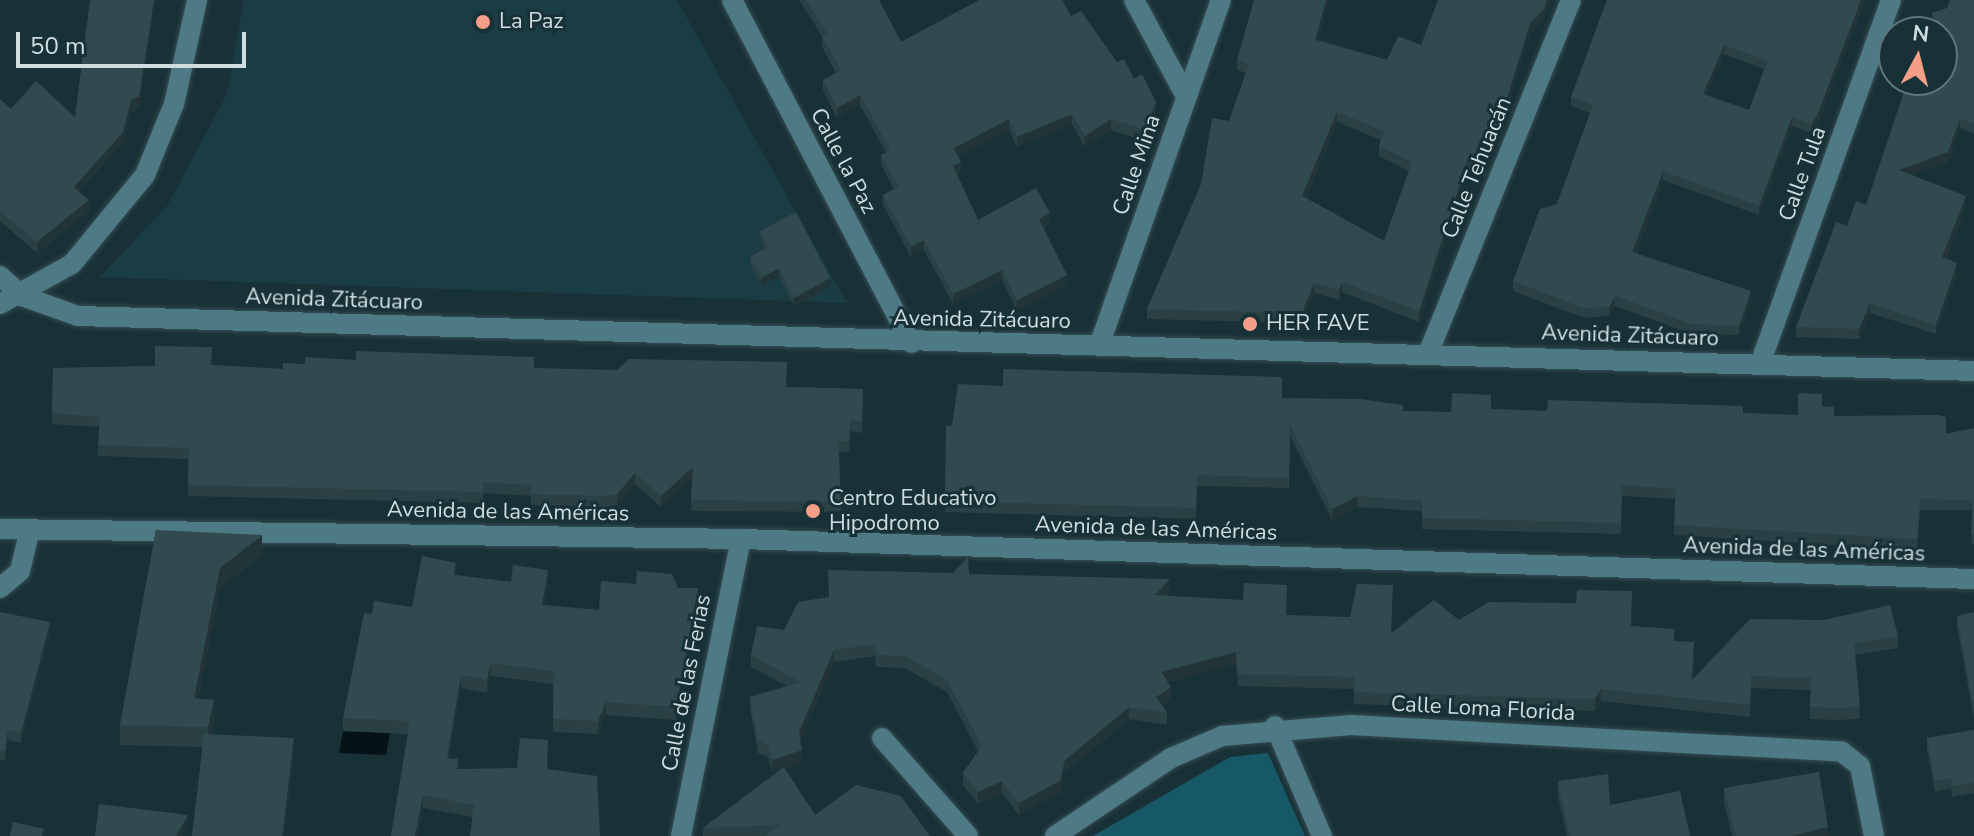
<!DOCTYPE html>
<meta charset="utf-8">
<style>
body{margin:0}
#map{position:relative;width:1974px;height:836px;overflow:hidden;background:#183137;font-family:"Nunito Sans",sans-serif}
div>[style]{position:absolute}
.built>*{inset:0;background:#1a3c44}
.green>*{inset:0;background:#175866}
.water>*{inset:0;background:#051317}
.roads{filter:drop-shadow(0 0 2px #354d52) drop-shadow(0 0 2px #354d52)}
.minor>*{height:20px;margin:-10px;padding:0 10px;transform-origin:10px;border-radius:10px;background:#4e7a86}
.wall>*{inset:0;background:#2a4045}
.shaded-wall>*{inset:0;background:#223438}
.building>*{inset:0;background:#314a50}
.dots>*{width:22px;height:22px;translate:-50% -50%;box-sizing:border-box;border:4px solid #183137;border-radius:50%}
span{translate:-50% -50%;white-space:nowrap;text-align:center;line-height:1.15;-webkit-text-stroke:6px #183137;paint-order:stroke}
.poi-label{font-size:22px;color:#cfdde1}
.left{translate:0 -50%;text-align:left}
.street-label{font-size:22px;color:#cfdde1}
.north{position:absolute;left:1878px;top:16px;width:80px;height:80px;box-sizing:border-box;background:#183137;border:2px solid #61767b;border-radius:50%;rotate:7deg;font-size:22px;font-weight:700;line-height:32px;text-align:center;color:#cfdde1}
.north::after{content:'';display:block;margin:auto;width:28px;height:36px;background:#f49e87;clip-path:polygon(50% 0,100% 100%,50% 72%,0 100%)}
.scale{position:absolute;left:16px;top:32px;width:230px;height:36px;box-sizing:border-box;border:4px solid #cfdde1;border-top:0;padding-left:10px;font-size:24px;line-height:28px;white-space:nowrap;color:#cfdde1;-webkit-text-stroke:6px #183137;paint-order:stroke}
</style>
<div id="map">
<div class="built">
<div style="clip-path:polygon(244px 0,677px 0,847px 303px,100px 277px,167px 206px,227px 94px)"></div>
</div>
<div class="green">
<div style="clip-path:polygon(1268px 753px,1305px 836px,1093px 836px,1230px 757px)"></div>
</div>
<div class="water">
<div style="clip-path:polygon(343px 731px,390px 733px,386px 755px,339px 753px)"></div>
</div>
<div class="roads">
<div class="minor">
<div style="left:732px;top:0;width:387px;rotate:62.4deg"></div>
<div style="left:1134px;top:0;width:109px;rotate:61.6deg"></div>
<div style="left:0;top:276px;width:30px;rotate:42deg"></div>
<div style="left:22px;top:296px;width:59px;rotate:19.7deg"></div>
<div style="left:78px;top:316px;width:1897px;rotate:1.66deg"></div>
<div style="left:0;top:304px;width:82px;rotate:-29.1deg"></div>
<div style="left:72px;top:264px;width:115px;rotate:-50.6deg"></div>
<div style="left:145px;top:175px;width:77px;rotate:-67.8deg"></div>
<div style="left:174px;top:104px;width:107px;rotate:-77.5deg"></div>
<div style="left:1099px;top:346px;width:367px;rotate:-70.6deg"></div>
<div style="left:1428px;top:354px;width:382px;rotate:-68deg"></div>
<div style="left:1760px;top:364px;width:387px;rotate:-70.2deg"></div>
<div style="left:0;top:529px;width:741px;rotate:0.77deg"></div>
<div style="left:741px;top:539px;width:1234px;rotate:1.86deg"></div>
<div style="left:0;top:588px;width:26px;rotate:-40deg"></div>
<div style="left:20px;top:571px;width:43px;rotate:-76.6deg"></div>
<div style="left:1275px;top:726px;width:120px;rotate:66.9deg"></div>
<div style="left:882px;top:738px;width:130px;rotate:48.7deg"></div>
<div style="left:681px;top:836px;width:303px;rotate:-78.6deg"></div>
<div style="left:1055px;top:836px;width:140px;rotate:-33.9deg"></div>
<div style="left:1171px;top:758px;width:56px;rotate:-23.3deg"></div>
<div style="left:1222px;top:736px;width:129px;rotate:-4.9deg"></div>
<div style="left:1351px;top:725px;width:492px;rotate:3.1deg"></div>
<div style="left:1842px;top:752px;width:23px;rotate:38deg"></div>
<div style="left:1860px;top:766px;width:71px;rotate:78.7deg"></div>
</div>
</div>
<div class="wall">
<div style="clip-path:polygon(799px 0,879px 0,901px 42px,1071px 16px,1134px 79px,1156px 112px,1145px 141px,1111px 130px,1085px 147px,1072px 124px,1017px 147px,1009px 130px,958px 156px,961px 172px,957px 174px,978px 220px,1050px 223px,1043px 227px,1067px 285px,1017px 311px,1002px 280px,953px 304px,924px 250px,911px 257px,883px 205px,883px 195px,894px 189px,881px 165px,881px 155px,886px 153px,860px 105px,837px 118px,823px 90px,823px 80px,836px 73px,822px 47px,822px 36px)"></div>
<div style="clip-path:polygon(evenodd,1329px 0,1318px 40px,1387px 60px,1421px 45px,1544px 19px,1530px 33px,1486px 176px,1468px 170px,1419px 322px,1342px 292px,1339px 300px,1314px 293px,1302px 323px,1147px 319px,1147px 309px,1229px 121px,1246px 73px,1237px 70px,1237px 60px,1329px 0,1337px 122px,1381px 140px,1379px 146px,1379px 156px,1409px 171px,1384px 241px,1306px 198px,1337px 122px)"></div>
<div style="clip-path:polygon(evenodd,1607px 0,1865px 0,1819px 120px,1812px 133px,1792px 126px,1759px 215px,1663px 180px,1636px 253px,1751px 301px,1739px 335px,1692px 334px,1615px 306px,1609px 316px,1584px 318px,1513px 291px,1513px 281px,1557px 204px,1590px 113px,1571px 106px,1571px 97px,1607px 0,1724px 54px,1764px 69px,1749px 110px,1706px 95px,1724px 54px)"></div>
<div style="clip-path:polygon(1974px 0,1974px 134px,1960px 128px,1948px 162px,1912px 175px,1966px 206px,1946px 259px,1957px 273px,1936px 334px,1870px 313px,1859px 339px,1796px 337px,1796px 327px,1847px 226px,1866px 205px,1942px 80px,1942px 32px,1935px 32px,1932px 23px,1932px 13px)"></div>
<div style="clip-path:polygon(0 99px,11px 109px,75px 117px,139px 108px,131px 111px,123px 143px,79px 191px,89px 211px,37px 253px,0 221px)"></div>
<div style="clip-path:polygon(760px 231px,830px 287px,794px 306px,779px 277px,761px 286px,750px 265px,750px 257px,765px 248px,760px 240px)"></div>
<div style="clip-path:polygon(305px 364px,534px 368px,787px 387px,863px 389px,862px 433px,850px 431px,849px 452px,839px 452px,841px 512px,691px 511px,692px 478px,661px 507px,635px 484px,617px 505px,604px 507px,531px 505px,531px 496px,483px 493px,483px 503px,188px 496px,188px 459px,98px 456px,99px 427px,52px 424px,53px 368px,211px 365px,283px 369px)"></div>
<div style="clip-path:polygon(1003px 386px,1282px 398px,1403px 411px,1451px 412px,1491px 409px,1547px 411px,1743px 413px,1798px 415px,1822px 406px,1834px 416px,1946px 434px,1974px 428px,1974px 544px,1971px 544px,1972px 510px,1920px 510px,1917px 550px,1674px 535px,1675px 499px,1622px 496px,1621px 534px,1422px 529px,1422px 511px,1357px 507px,1332px 520px,1290px 436px,1289px 488px,1197px 486px,1196px 519px,945px 512px,946px 426px,952px 426px)"></div>
<div style="clip-path:polygon(156px 530px,262px 555px,220px 588px,198px 699px,214px 721px,211px 734px,294px 751px,284px 836px,192px 836px,203px 747px,120px 745px,120px 725px)"></div>
<div style="clip-path:polygon(969px 574px,1170px 591px,1166px 596px,1391px 632px,1459px 620px,1632px 626px,1674px 641px,1694px 654px,1692px 680px,1750px 619px,1898px 636px,1898px 648px,1855px 655px,1860px 719px,1836px 720px,1810px 719px,1811px 690px,1751px 688px,1750px 717px,1601px 701px,1595px 711px,1354px 704px,1354px 689px,1238px 686px,1236px 664px,1168px 682px,1171px 699px,1162px 705px,1167px 713px,1167px 725px,1129px 719px,1065px 772px,1060px 793px,1019px 815px,1002px 793px,978px 804px,963px 785px,963px 773px,978px 751px,947px 692px,905px 668px,876px 667px,875px 656px,834px 662px,800px 740px,802px 762px,784px 768px,815px 815px,930px 836px,703px 836px,703px 828px,781px 769px,772px 772px,768px 757px,758px 753px,750px 709px,750px 697px,787px 686px,751px 667px,751px 655px,784px 630px)"></div>
<div style="clip-path:polygon(456px 575px,511px 582px,548px 583px,544px 605px,599px 610px,678px 588px,698px 601px,676px 720px,606px 715px,598px 734px,553px 732px,553px 684px,490px 676px,487px 693px,461px 688px,449px 758px,458px 769px,548px 769px,472px 817px,423px 808px,418px 836px,391px 836px,408px 734px,343px 731px,343px 718px,372px 614px,412px 607px)"></div>
<div style="clip-path:polygon(0 612px,50px 632px,21px 743px,8px 740px,5px 761px,0 760px)"></div>
<div style="clip-path:polygon(1974px 612px,1974px 719px,1957px 627px,1957px 616px)"></div>
<div style="clip-path:polygon(1974px 730px,1974px 793px,1952px 797px,1951px 788px,1935px 792px,1927px 749px,1927px 738px)"></div>
<div style="clip-path:polygon(1558px 781px,1610px 805px,1690px 836px,1567px 836px,1558px 796px)"></div>
<div style="clip-path:polygon(1724px 788px,1828px 836px,1732px 836px,1724px 802px)"></div>
</div>
<div class="shaded-wall">
<div style="clip-path:polygon(154px 0,156px 0,139px 108px,131px 111px,123px 143px,74px 197px,74px 187px)"></div>
<div style="clip-path:polygon(1326px 0,1329px 0,1315px 50px,1315px 40px)"></div>
<div style="clip-path:polygon(1547px 0,1551px 0,1544px 19px,1530px 33px,1486px 176px,1486px 166px,1530px 23px)"></div>
<div style="clip-path:polygon(1861px 0,1865px 0,1819px 120px,1812px 133px,1812px 124px)"></div>
<div style="clip-path:polygon(1724px 45px,1724px 54px,1703px 103px,1703px 94px)"></div>
<div style="clip-path:polygon(860px 95px,860px 105px,837px 118px,837px 108px)"></div>
<div style="clip-path:polygon(1156px 102px,1156px 112px,1145px 141px,1145px 130px)"></div>
<div style="clip-path:polygon(1337px 112px,1337px 122px,1302px 206px,1302px 196px)"></div>
<div style="clip-path:polygon(1072px 114px,1072px 124px,1017px 147px,1017px 137px)"></div>
<div style="clip-path:polygon(1792px 117px,1792px 126px,1759px 215px,1759px 206px)"></div>
<div style="clip-path:polygon(1009px 119px,1009px 130px,954px 159px,954px 148px)"></div>
<div style="clip-path:polygon(1111px 119px,1111px 130px,1085px 147px,1085px 136px)"></div>
<div style="clip-path:polygon(1960px 119px,1960px 128px,1948px 162px,1899px 180px,1899px 170px)"></div>
<div style="clip-path:polygon(1468px 159px,1468px 170px,1419px 322px,1419px 311px)"></div>
<div style="clip-path:polygon(961px 162px,961px 172px,953px 176px,953px 166px)"></div>
<div style="clip-path:polygon(1663px 171px,1663px 180px,1632px 262px,1632px 252px)"></div>
<div style="clip-path:polygon(1966px 196px,1966px 206px,1942px 267px,1942px 257px)"></div>
<div style="clip-path:polygon(89px 200px,89px 211px,37px 253px,37px 242px)"></div>
<div style="clip-path:polygon(1050px 213px,1050px 223px,1039px 229px,1039px 219px)"></div>
<div style="clip-path:polygon(924px 240px,924px 250px,911px 257px,911px 247px)"></div>
<div style="clip-path:polygon(1957px 263px,1957px 273px,1936px 334px,1936px 325px)"></div>
<div style="clip-path:polygon(779px 268px,779px 277px,761px 286px,761px 278px)"></div>
<div style="clip-path:polygon(1002px 270px,1002px 280px,953px 304px,953px 294px)"></div>
<div style="clip-path:polygon(1067px 275px,1067px 285px,1017px 311px,1017px 300px)"></div>
<div style="clip-path:polygon(830px 278px,830px 287px,794px 306px,794px 298px)"></div>
<div style="clip-path:polygon(1342px 282px,1342px 292px,1339px 300px,1339px 290px)"></div>
<div style="clip-path:polygon(1314px 283px,1314px 293px,1302px 323px,1302px 313px)"></div>
<div style="clip-path:polygon(1751px 291px,1751px 301px,1739px 335px,1739px 326px)"></div>
<div style="clip-path:polygon(1615px 296px,1615px 306px,1609px 316px,1609px 307px)"></div>
<div style="clip-path:polygon(1870px 303px,1870px 313px,1859px 339px,1859px 329px)"></div>
<div style="clip-path:polygon(693px 467px,693px 478px,661px 507px,661px 496px)"></div>
<div style="clip-path:polygon(635px 473px,635px 484px,617px 505px,617px 494px)"></div>
<div style="clip-path:polygon(1357px 496px,1357px 507px,1332px 520px,1332px 509px)"></div>
<div style="clip-path:polygon(262px 535px,262px 555px,220px 588px,194px 718px,194px 698px,220px 568px)"></div>
<div style="clip-path:polygon(548px 570px,548px 583px,542px 618px,542px 605px)"></div>
<div style="clip-path:polygon(1170px 579px,1170px 591px,1155px 607px,1155px 595px)"></div>
<div style="clip-path:polygon(698px 588px,698px 601px,676px 720px,676px 707px)"></div>
<div style="clip-path:polygon(50px 622px,50px 632px,21px 743px,21px 733px)"></div>
<div style="clip-path:polygon(834px 650px,834px 662px,799px 744px,799px 732px)"></div>
<div style="clip-path:polygon(1236px 652px,1236px 664px,1161px 684px,1161px 672px)"></div>
<div style="clip-path:polygon(490px 663px,490px 676px,487px 693px,487px 680px)"></div>
<div style="clip-path:polygon(461px 675px,461px 688px,447px 771px,447px 758px)"></div>
<div style="clip-path:polygon(1171px 687px,1171px 699px,1156px 709px,1156px 697px)"></div>
<div style="clip-path:polygon(1601px 689px,1601px 701px,1595px 711px,1595px 699px)"></div>
<div style="clip-path:polygon(214px 700px,214px 721px,208px 747px,208px 727px)"></div>
<div style="clip-path:polygon(606px 702px,606px 715px,598px 734px,598px 721px)"></div>
<div style="clip-path:polygon(1129px 707px,1129px 719px,1065px 772px,1060px 793px,1019px 815px,1019px 803px,1065px 760px)"></div>
<div style="clip-path:polygon(8px 730px,8px 740px,5px 761px,5px 751px)"></div>
<div style="clip-path:polygon(294px 738px,294px 751px,284px 836px,282px 836px)"></div>
<div style="clip-path:polygon(802px 750px,802px 762px,772px 772px,772px 760px)"></div>
<div style="clip-path:polygon(1002px 781px,1002px 793px,978px 804px,978px 792px)"></div>
<div style="clip-path:polygon(423px 795px,423px 808px,418px 836px,415px 836px)"></div>
<div style="clip-path:polygon(188px 815px,188px 824px,182px 836px,176px 836px)"></div>
<div style="clip-path:polygon(1828px 827px,1828px 836px,1791px 836px)"></div>
</div>
<div class="building">
<div style="clip-path:polygon(90px 0,110px 0,111px 2px,111px 0,154px 0,139px 97px,131px 100px,123px 132px,74px 187px,89px 200px,37px 242px,0 211px,0 99px,11px 109px,36px 81px,75px 117px)"></div>
<div style="clip-path:polygon(806px 0,879px 0,901px 42px,979px 0,1062px 0,1071px 16px,1081px 11px,1117px 62px,1124px 59px,1134px 79px,1142px 74px,1156px 102px,1145px 130px,1111px 119px,1085px 136px,1072px 114px,1017px 137px,1009px 119px,954px 148px,961px 162px,953px 166px,978px 220px,1036px 188px,1050px 213px,1039px 219px,1067px 275px,1017px 300px,1002px 270px,953px 294px,924px 240px,911px 247px,883px 195px,899px 187px,881px 155px,890px 150px,860px 95px,837px 108px,823px 80px,841px 70px,822px 36px,827px 33px)"></div>
<div style="clip-path:polygon(evenodd,1254px 0,1326px 0,1315px 40px,1387px 60px,1398px 36px,1421px 45px,1438px 0,1547px 0,1544px 9px,1530px 23px,1486px 166px,1468px 159px,1419px 311px,1342px 282px,1339px 290px,1314px 283px,1302px 313px,1147px 309px,1201px 184px,1212px 118px,1229px 121px,1249px 64px,1237px 60px,1254px 0,1337px 112px,1384px 131px,1379px 146px,1412px 162px,1384px 241px,1302px 196px,1337px 112px)"></div>
<div style="clip-path:polygon(evenodd,1607px 0,1861px 0,1819px 111px,1812px 124px,1792px 117px,1759px 206px,1663px 171px,1632px 252px,1751px 291px,1739px 326px,1692px 324px,1615px 296px,1609px 307px,1584px 308px,1513px 281px,1540px 209px,1557px 204px,1593px 105px,1571px 97px,1607px 0,1724px 45px,1768px 61px,1749px 110px,1703px 94px,1724px 45px)"></div>
<div style="clip-path:polygon(1950px 0,1974px 0,1974px 124px,1960px 119px,1948px 152px,1899px 170px,1966px 196px,1942px 257px,1957px 263px,1936px 325px,1870px 303px,1859px 329px,1796px 327px,1836px 222px,1847px 226px,1856px 201px,1866px 205px,1908px 80px,1942px 80px,1942px 32px,1939px 32px,1932px 13px,1947px 8px)"></div>
<div style="clip-path:polygon(796px 212px,830px 278px,794px 298px,779px 268px,761px 278px,750px 257px,768px 247px,760px 231px)"></div>
<div style="clip-path:polygon(155px 346px,212px 347px,211px 365px,283px 369px,283px 363px,305px 364px,305px 357px,356px 360px,356px 351px,534px 357px,534px 368px,617px 370px,629px 359px,787px 362px,786px 387px,863px 389px,862px 422px,850px 420px,849px 441px,838px 441px,841px 502px,691px 500px,693px 467px,661px 496px,635px 473px,617px 494px,604px 496px,531px 494px,531px 485px,483px 482px,483px 492px,188px 485px,189px 448px,98px 445px,100px 417px,52px 413px,53px 368px,155px 366px)"></div>
<div style="clip-path:polygon(1003px 369px,1282px 377px,1282px 398px,1360px 399px,1403px 405px,1403px 411px,1451px 412px,1452px 393px,1491px 395px,1491px 409px,1547px 411px,1548px 400px,1743px 406px,1743px 413px,1798px 415px,1798px 393px,1822px 394px,1822px 406px,1834px 407px,1834px 416px,1939px 415px,1946px 417px,1946px 434px,1974px 428px,1974px 534px,1971px 533px,1973px 500px,1920px 499px,1917px 539px,1674px 525px,1676px 489px,1622px 485px,1621px 523px,1422px 518px,1422px 501px,1357px 496px,1332px 509px,1290px 425px,1289px 478px,1197px 475px,1196px 508px,945px 501px,946px 426px,952px 426px,958px 384px,1003px 386px)"></div>
<div style="clip-path:polygon(156px 530px,262px 535px,220px 568px,194px 698px,214px 700px,208px 727px,120px 725px)"></div>
<div style="clip-path:polygon(422px 556px,456px 563px,454px 575px,511px 582px,513px 565px,548px 570px,542px 605px,599px 610px,601px 581px,636px 584px,637px 571px,672px 574px,678px 588px,698px 588px,676px 707px,606px 702px,598px 721px,553px 719px,554px 671px,490px 663px,487px 680px,461px 675px,447px 758px,458px 759px,457px 769px,517px 768px,520px 738px,548px 740px,547px 769px,597px 776px,600px 836px,470px 836px,474px 805px,423px 795px,415px 836px,391px 836px,410px 721px,343px 718px,364px 613px,372px 614px,374px 601px,412px 607px)"></div>
<div style="clip-path:polygon(968px 557px,969px 574px,1170px 579px,1155px 595px,1243px 600px,1244px 583px,1287px 585px,1286px 615px,1350px 617px,1357px 584px,1393px 585px,1391px 633px,1434px 600px,1459px 620px,1489px 602px,1576px 603px,1577px 590px,1632px 591px,1631px 626px,1674px 629px,1674px 641px,1694px 642px,1691px 681px,1750px 619px,1824px 620px,1890px 605px,1898px 636px,1854px 643px,1860px 707px,1836px 708px,1810px 707px,1811px 678px,1751px 676px,1750px 705px,1601px 689px,1595px 699px,1354px 692px,1354px 677px,1238px 674px,1236px 652px,1161px 672px,1171px 687px,1156px 697px,1167px 713px,1129px 707px,1065px 760px,1060px 781px,1019px 803px,1002px 781px,978px 792px,963px 773px,982px 746px,947px 680px,905px 656px,876px 655px,875px 644px,834px 650px,799px 732px,802px 750px,772px 760px,768px 745px,758px 741px,750px 697px,801px 682px,751px 655px,757px 626px,784px 630px,798px 602px,829px 597px,828px 570px,953px 573px)"></div>
<div style="clip-path:polygon(0 612px,50px 622px,21px 733px,8px 730px,5px 751px,0 750px)"></div>
<div style="clip-path:polygon(1974px 612px,1974px 709px,1957px 616px)"></div>
<div style="clip-path:polygon(1974px 730px,1974px 783px,1952px 786px,1951px 778px,1935px 781px,1927px 738px)"></div>
<div style="clip-path:polygon(204px 734px,294px 738px,282px 836px,192px 836px)"></div>
<div style="clip-path:polygon(784px 767px,815px 815px,856px 785px,901px 796px,930px 836px,765px 836px,781px 825px,703px 828px)"></div>
<div style="clip-path:polygon(1819px 772px,1828px 827px,1791px 836px,1736px 836px,1724px 788px)"></div>
<div style="clip-path:polygon(1608px 774px,1610px 805px,1680px 791px,1690px 836px,1570px 836px,1558px 781px)"></div>
<div style="clip-path:polygon(99px 804px,188px 815px,176px 836px,95px 836px)"></div>
<div style="clip-path:polygon(13px 822px,44px 829px,42px 836px,10px 836px)"></div>
</div>
<div class="dots">
<div style="left:483px;top:22px;background:#f49e87"></div>
<div style="left:1250px;top:324px;background:#f49e87"></div>
<div style="left:813px;top:511px;background:#f49e87"></div>
</div>
<div class="poi-label">
<span class="left" style="left:499px;top:22px">La Paz</span>
<span class="left" style="left:1266px;top:324px">HER FAVE</span>
<span class="left" style="left:829px;top:511px">Centro Educativo<br>Hipodromo</span>
</div>
<div class="street-label">
<span style="left:843px;top:161px;rotate:62deg">Calle la Paz</span>
<span style="left:1137px;top:165px;rotate:-71deg">Calle Mina</span>
<span style="left:1477px;top:168px;rotate:-68deg">Calle Tehuacán</span>
<span style="left:1803px;top:174px;rotate:-70deg">Calle Tula</span>
<span style="left:334px;top:300px;rotate:2deg">Avenida Zitácuaro</span>
<span style="left:982px;top:320px;rotate:1deg">Avenida Zitácuaro</span>
<span style="left:1630px;top:336px;rotate:2deg">Avenida Zitácuaro</span>
<span style="left:508px;top:512px;rotate:1deg">Avenida de las Américas</span>
<span style="left:1156px;top:529px;rotate:2deg">Avenida de las Américas</span>
<span style="left:1804px;top:550px;rotate:2deg">Avenida de las Américas</span>
<span style="left:687px;top:683px;rotate:-79deg">Calle de las Ferias</span>
<span style="left:1483px;top:709px;rotate:3deg">Calle Loma Florida</span>
</div>
<div class="north">N</div>
<div class="scale">50 m</div>
</div>
